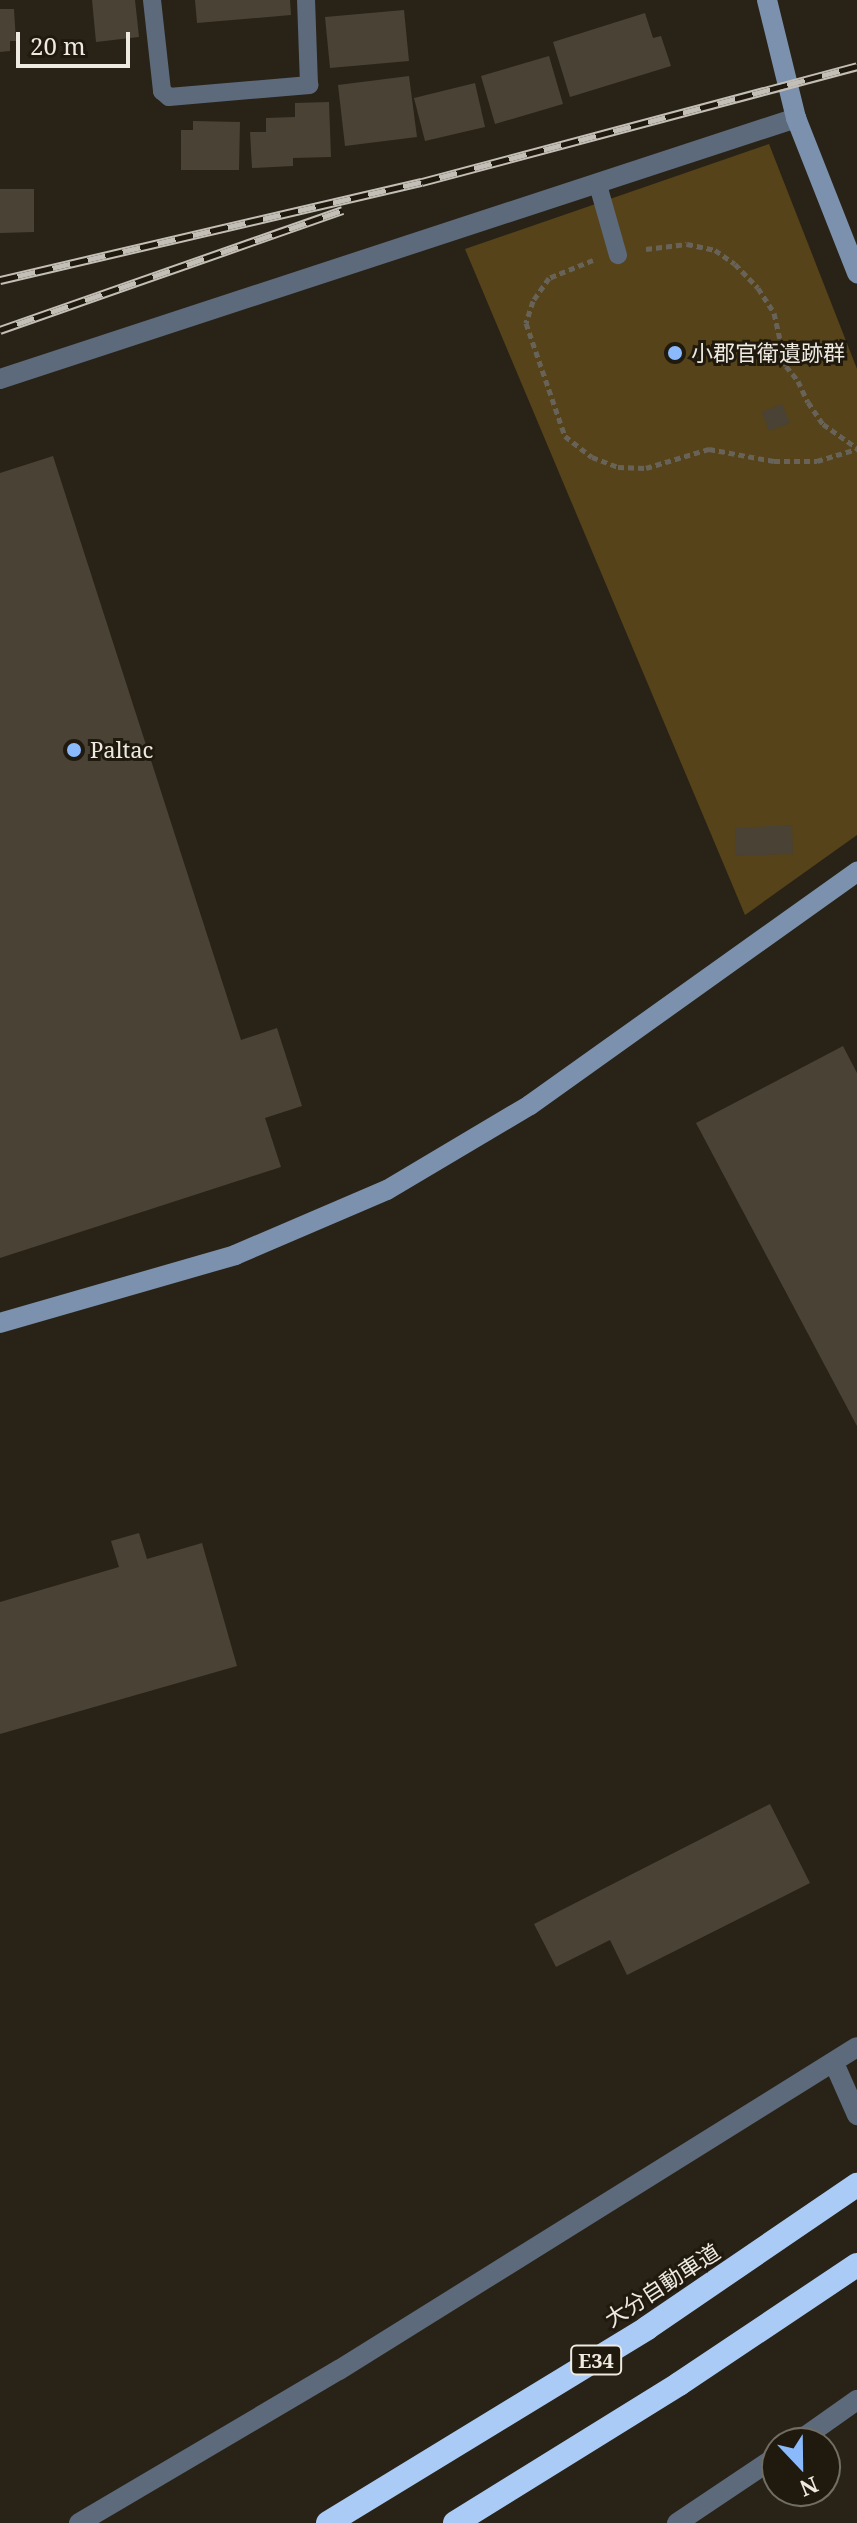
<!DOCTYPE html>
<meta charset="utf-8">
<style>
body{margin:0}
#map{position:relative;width:857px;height:2523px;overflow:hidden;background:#292317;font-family:"Noto Serif","Noto Sans JP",serif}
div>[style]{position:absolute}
.green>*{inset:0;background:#564319}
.building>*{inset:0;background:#494235}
.path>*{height:5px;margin-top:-2.5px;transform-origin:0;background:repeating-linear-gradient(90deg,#686358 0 6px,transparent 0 10px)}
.lane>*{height:18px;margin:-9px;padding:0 9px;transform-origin:9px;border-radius:9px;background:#5d6a7b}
.street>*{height:20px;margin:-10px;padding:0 10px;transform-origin:10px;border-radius:10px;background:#5d6a7b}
.secondary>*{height:20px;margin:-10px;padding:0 10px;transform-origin:10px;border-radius:10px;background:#7c91ad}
.highway>*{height:24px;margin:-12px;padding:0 12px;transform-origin:12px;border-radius:12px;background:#abcbf7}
.rail>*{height:9px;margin-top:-4.5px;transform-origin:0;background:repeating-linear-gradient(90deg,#201a0e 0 18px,#c3bfb6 0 36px);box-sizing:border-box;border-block:2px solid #c3bfb6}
.dots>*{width:22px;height:22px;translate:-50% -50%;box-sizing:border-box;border:4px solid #201a0e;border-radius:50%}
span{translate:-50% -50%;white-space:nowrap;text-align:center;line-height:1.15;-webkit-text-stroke:6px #201a0e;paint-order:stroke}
.shield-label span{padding:2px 6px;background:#201a0e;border:2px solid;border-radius:6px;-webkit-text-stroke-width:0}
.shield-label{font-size:20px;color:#eeeae2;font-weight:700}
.poi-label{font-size:22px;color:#eeeae2}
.left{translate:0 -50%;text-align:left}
.street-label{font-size:22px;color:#eeeae2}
.north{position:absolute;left:761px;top:2427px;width:80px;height:80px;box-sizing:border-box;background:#201a0e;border:2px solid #726d63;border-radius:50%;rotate:158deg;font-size:22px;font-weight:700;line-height:32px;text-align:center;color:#eeeae2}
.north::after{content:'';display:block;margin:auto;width:28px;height:36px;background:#8abafc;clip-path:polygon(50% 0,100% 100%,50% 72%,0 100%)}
.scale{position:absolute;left:16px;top:32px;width:114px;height:36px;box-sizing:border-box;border:4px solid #eeeae2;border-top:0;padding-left:10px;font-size:24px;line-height:28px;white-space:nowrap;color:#eeeae2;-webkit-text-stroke:6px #201a0e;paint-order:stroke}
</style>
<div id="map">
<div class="green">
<div style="clip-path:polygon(769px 144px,857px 369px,857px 835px,745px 915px,465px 249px)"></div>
</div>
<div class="building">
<div style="clip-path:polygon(92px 0,135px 0,139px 37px,96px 42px)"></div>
<div style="clip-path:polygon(195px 0,290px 0,291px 15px,197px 23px)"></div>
<div style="clip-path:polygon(0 9px,14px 9px,16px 41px,10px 41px,10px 51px,0 52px)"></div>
<div style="clip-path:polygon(404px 10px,409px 61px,330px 68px,325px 17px)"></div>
<div style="clip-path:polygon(645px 13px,653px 38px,661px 36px,671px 66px,570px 97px,553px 42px)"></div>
<div style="clip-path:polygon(549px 56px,563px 104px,495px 124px,481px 76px)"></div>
<div style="clip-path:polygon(409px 76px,417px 137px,345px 146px,338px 85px)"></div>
<div style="clip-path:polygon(475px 83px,485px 127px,425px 141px,414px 98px)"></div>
<div style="clip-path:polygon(329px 102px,331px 157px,293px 158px,293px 166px,252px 168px,250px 132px,266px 132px,266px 118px,295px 117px,295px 103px)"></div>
<div style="clip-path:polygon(193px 121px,240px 122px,239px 170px,181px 170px,181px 130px,193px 130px)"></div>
<div style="clip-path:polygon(0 189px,34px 189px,34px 232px,0 233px)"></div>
<div style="clip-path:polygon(782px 404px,790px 423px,769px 431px,762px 412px)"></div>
<div style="clip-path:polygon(53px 456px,241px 1040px,277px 1028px,302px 1106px,265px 1118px,281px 1167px,0 1258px,0 473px)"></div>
<div style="clip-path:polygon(792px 825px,793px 854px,736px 856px,735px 828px)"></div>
<div style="clip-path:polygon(843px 1046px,857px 1073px,857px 1426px,696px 1123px)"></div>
<div style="clip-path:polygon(139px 1533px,147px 1559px,202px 1543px,237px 1666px,0 1734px,0 1602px,119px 1567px,111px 1541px)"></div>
<div style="clip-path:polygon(770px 1804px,810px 1883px,627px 1975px,610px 1940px,556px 1967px,534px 1924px)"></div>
</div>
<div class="path">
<div style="left:646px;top:249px;width:41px;rotate:-7deg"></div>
<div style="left:687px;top:244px;width:29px;rotate:12deg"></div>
<div style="left:715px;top:250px;width:24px;rotate:35deg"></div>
<div style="left:735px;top:264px;width:33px;rotate:46deg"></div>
<div style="left:758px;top:288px;width:30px;rotate:57deg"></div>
<div style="left:774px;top:313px;width:54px;rotate:77.2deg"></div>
<div style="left:786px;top:366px;width:19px;rotate:51deg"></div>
<div style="left:798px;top:381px;width:23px;rotate:65deg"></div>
<div style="left:808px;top:402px;width:27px;rotate:56deg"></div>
<div style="left:823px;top:424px;width:42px;rotate:35.2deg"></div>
<div style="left:593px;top:260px;width:48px;rotate:157.8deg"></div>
<div style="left:549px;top:278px;width:28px;rotate:125deg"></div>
<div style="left:533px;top:301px;width:23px;rotate:108deg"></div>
<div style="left:526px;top:323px;width:120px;rotate:71deg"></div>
<div style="left:565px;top:436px;width:34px;rotate:38deg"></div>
<div style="left:592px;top:457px;width:28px;rotate:21deg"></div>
<div style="left:618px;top:467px;width:28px;rotate:2deg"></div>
<div style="left:646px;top:468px;width:66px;rotate:-16.8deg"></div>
<div style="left:709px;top:449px;width:66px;rotate:10.5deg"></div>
<div style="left:774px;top:461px;width:43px"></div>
<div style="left:817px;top:461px;width:42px;rotate:-16.7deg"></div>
</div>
<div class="lane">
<div style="left:152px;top:0;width:92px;rotate:83.7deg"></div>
<div style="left:162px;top:91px;width:9px;rotate:41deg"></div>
<div style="left:169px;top:97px;width:141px;rotate:-4.9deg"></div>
<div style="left:309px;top:85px;width:85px;rotate:-92deg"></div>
<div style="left:598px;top:185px;width:73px;rotate:74.1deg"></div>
</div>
<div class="street">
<div style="left:0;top:379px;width:838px;rotate:-18.15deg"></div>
<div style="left:834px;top:2063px;width:57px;rotate:66.1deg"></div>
<div style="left:796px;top:2443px;width:75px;rotate:-35.2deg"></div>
<div style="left:79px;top:2523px;width:302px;rotate:-30.5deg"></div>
<div style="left:339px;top:2370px;width:610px;rotate:-31.95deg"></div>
<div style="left:677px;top:2523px;width:120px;rotate:-33.8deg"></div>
</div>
<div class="secondary">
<div style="left:767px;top:0;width:122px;rotate:76.2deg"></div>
<div style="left:796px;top:118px;width:167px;rotate:68.5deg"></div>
<div style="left:0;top:1323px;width:245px;rotate:-16.1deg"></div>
<div style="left:235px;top:1255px;width:165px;rotate:-23.2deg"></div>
<div style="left:387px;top:1190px;width:166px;rotate:-30.7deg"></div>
<div style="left:530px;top:1105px;width:402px;rotate:-35.5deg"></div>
</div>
<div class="highway">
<div style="left:328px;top:2523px;width:374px;rotate:-31.4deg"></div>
<div style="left:647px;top:2328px;width:254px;rotate:-34.3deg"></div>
<div style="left:455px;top:2523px;width:264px;rotate:-31.8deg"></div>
<div style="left:679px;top:2384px;width:214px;rotate:-33.8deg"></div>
</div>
<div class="rail">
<div style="left:0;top:280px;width:433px;rotate:-13.1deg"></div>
<div style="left:422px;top:182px;width:450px;rotate:-14.9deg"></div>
<div style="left:0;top:330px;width:363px;rotate:-19.3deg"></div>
</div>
<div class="dots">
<div style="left:675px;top:353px;background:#8abafc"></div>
<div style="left:74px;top:750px;background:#8abafc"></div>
</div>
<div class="shield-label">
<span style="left:596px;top:2360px">E34</span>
</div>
<div class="poi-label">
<span class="left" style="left:691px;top:353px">小郡官衛遺跡群</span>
<span class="left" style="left:90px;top:750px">Paltac</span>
</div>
<div class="street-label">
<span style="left:662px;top:2285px;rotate:-33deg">大分自動車道</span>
</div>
<div class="north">N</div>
<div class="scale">20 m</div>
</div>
